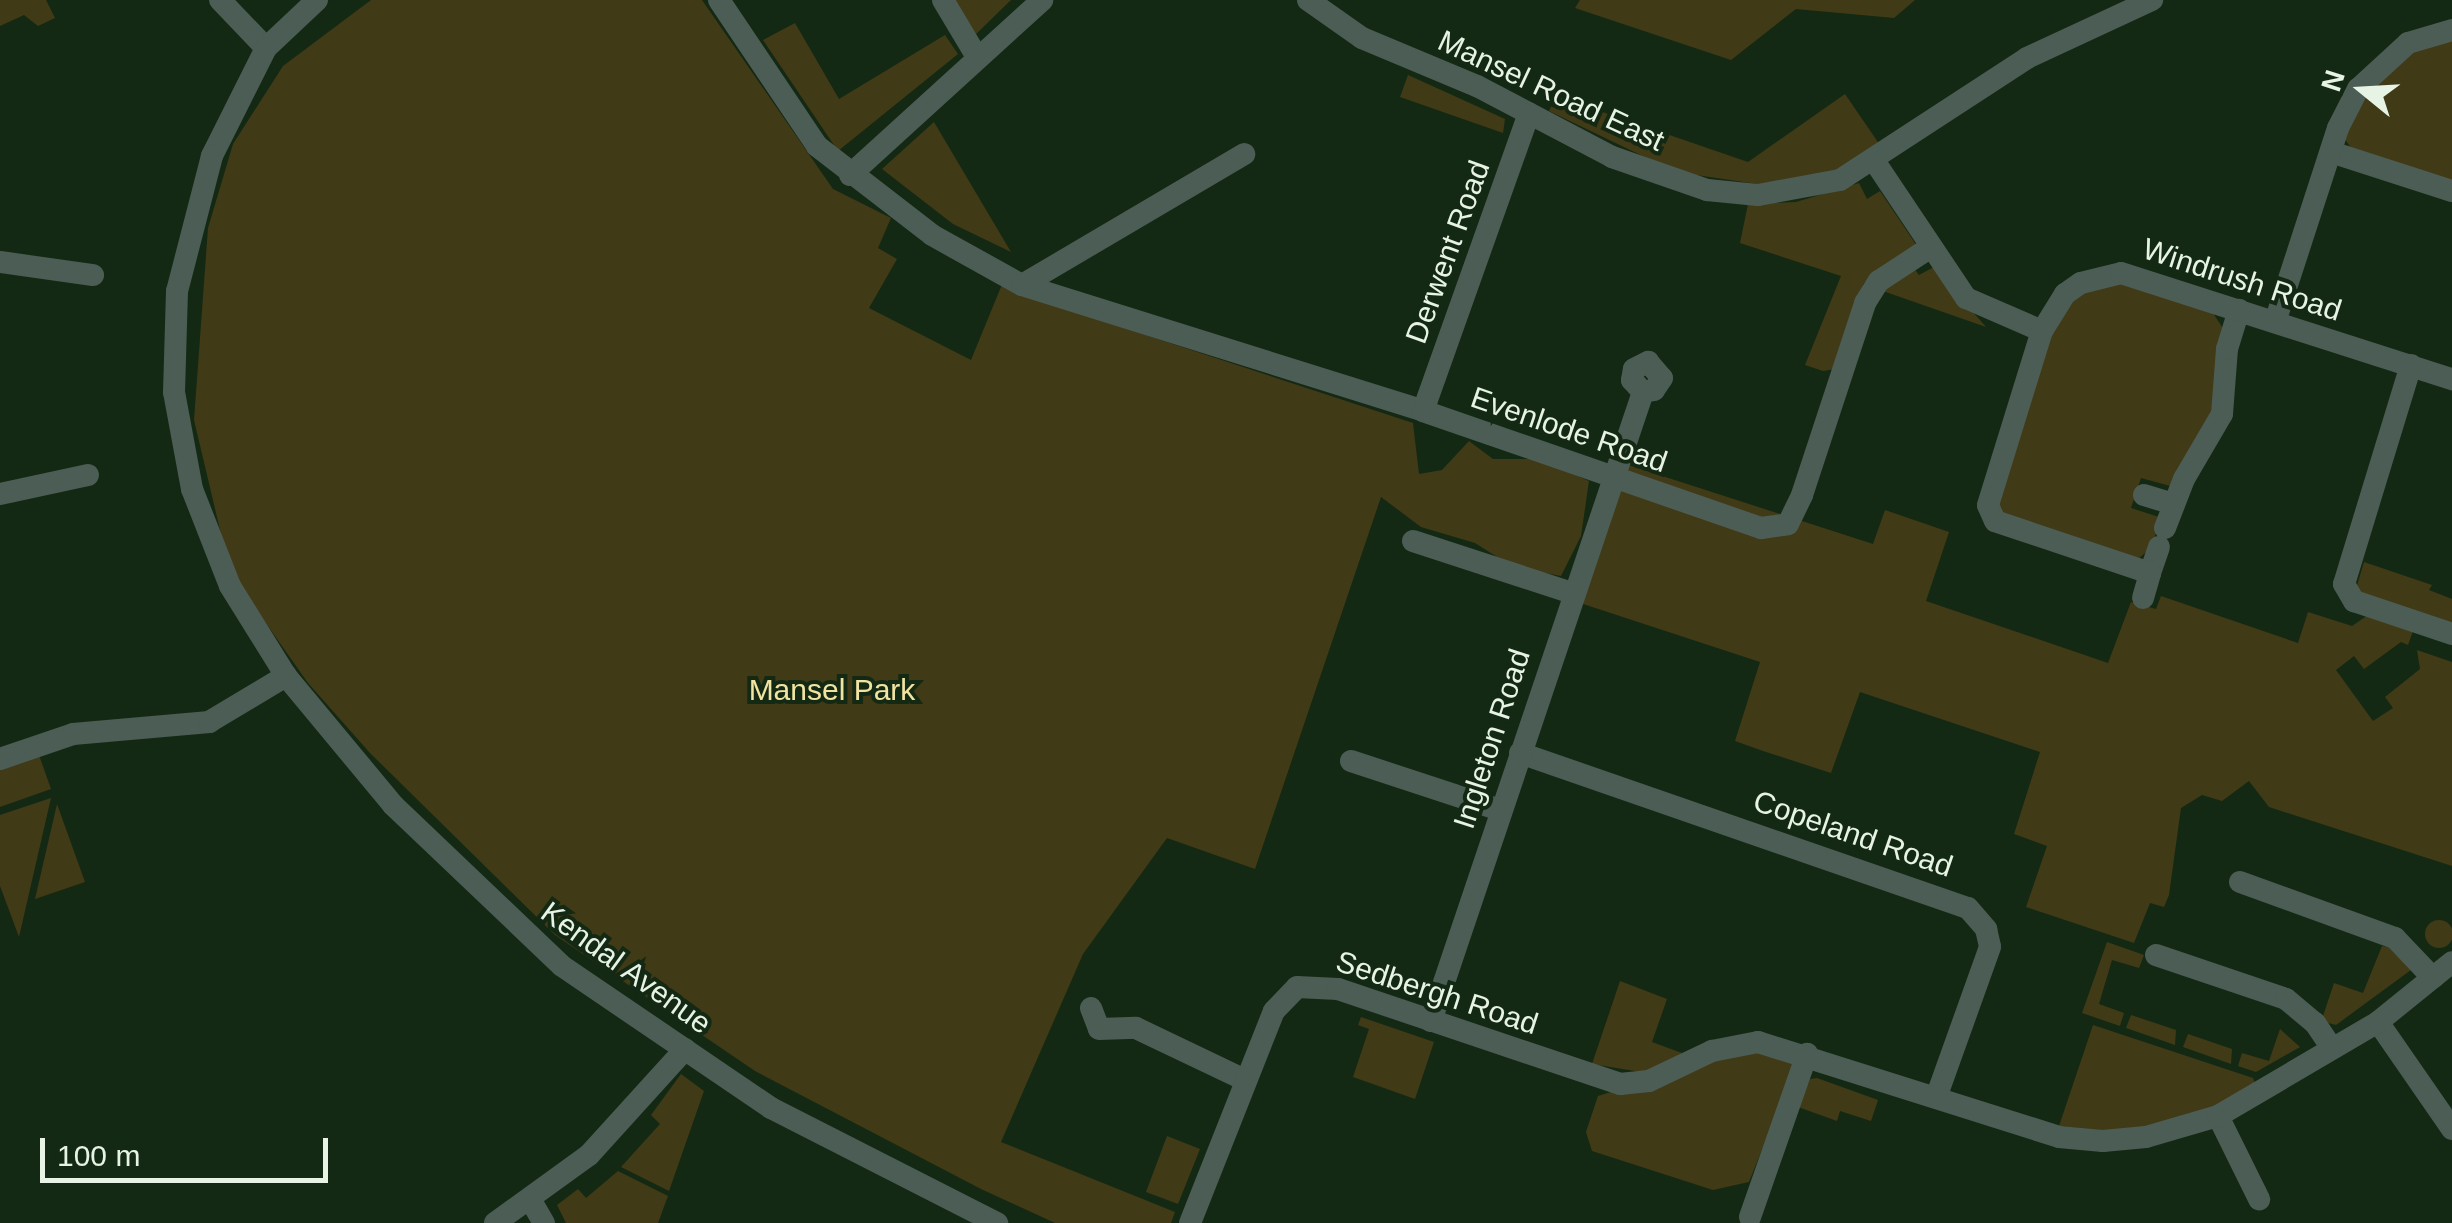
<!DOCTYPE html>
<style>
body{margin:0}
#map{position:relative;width:2452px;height:1223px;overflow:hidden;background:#142913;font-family:Arial,sans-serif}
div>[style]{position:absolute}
.green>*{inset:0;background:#413a16}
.round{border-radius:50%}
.minor>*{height:22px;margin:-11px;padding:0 11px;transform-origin:11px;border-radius:11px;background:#4c5d55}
span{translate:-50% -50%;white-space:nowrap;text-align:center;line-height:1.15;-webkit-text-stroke:8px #142913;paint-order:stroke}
.street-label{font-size:30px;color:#e6f3e5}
.park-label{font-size:30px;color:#f1e4a2}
.north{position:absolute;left:2312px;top:40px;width:100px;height:100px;-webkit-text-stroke:8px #142913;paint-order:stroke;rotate:288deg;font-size:28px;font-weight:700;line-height:40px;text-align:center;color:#e6f3e5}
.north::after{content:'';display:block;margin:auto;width:35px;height:45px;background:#e6f3e5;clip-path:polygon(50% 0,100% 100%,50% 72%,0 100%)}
.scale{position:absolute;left:40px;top:1138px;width:288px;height:45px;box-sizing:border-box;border:5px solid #e6f3e5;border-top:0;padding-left:12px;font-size:30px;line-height:35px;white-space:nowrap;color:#e6f3e5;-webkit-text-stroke:8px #142913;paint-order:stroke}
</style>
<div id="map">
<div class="green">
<div style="clip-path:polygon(0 0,46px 0,55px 18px,38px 26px,24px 15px,0 26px)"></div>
<div style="clip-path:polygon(371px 0,702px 0,833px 189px,891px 218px,878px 248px,897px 259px,869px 308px,971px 360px,1003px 282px,1030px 297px,1413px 423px,1419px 474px,1442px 470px,1469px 441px,1493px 459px,1539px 459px,1589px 481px,1581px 536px,1561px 576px,1513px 567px,1475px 543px,1421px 527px,1381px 497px,1255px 869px,1167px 838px,1083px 954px,1001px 1142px,1175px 1212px,1171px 1223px,1055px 1223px,981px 1189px,755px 1071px,555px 935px,370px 753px,308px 683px,230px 572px,194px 420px,208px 228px,233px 144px,283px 66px)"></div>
<div style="clip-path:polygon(954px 0,1011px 0,974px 36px)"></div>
<div style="clip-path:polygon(1580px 0,1915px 0,1894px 18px,1796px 9px,1731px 60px,1575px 8px)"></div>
<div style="clip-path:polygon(795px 23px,839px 99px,945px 35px,958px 54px,838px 151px,763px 40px)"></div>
<div style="clip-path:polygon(2452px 37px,2452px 181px,2354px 152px,2344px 138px,2358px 101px,2400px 58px)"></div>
<div style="clip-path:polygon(1408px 75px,1505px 119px,1503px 133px,1400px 97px)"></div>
<div style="clip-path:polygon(1845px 94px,1882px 148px,1837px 170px,1764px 185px,1676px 172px,1549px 111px,1556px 96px,1748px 162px)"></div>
<div style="clip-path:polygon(934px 122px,1011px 252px,953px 224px,882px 169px)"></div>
<div style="clip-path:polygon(1859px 183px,1867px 199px,1880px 191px,1917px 246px,1864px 283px,1835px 369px,1823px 371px,1805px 365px,1841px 276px,1740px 243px,1748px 204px,1796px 202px)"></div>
<div style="clip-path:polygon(1913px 267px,1919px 275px,1934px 267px,1986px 327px,1880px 290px)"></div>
<div style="clip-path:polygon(2122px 280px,2211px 310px,2224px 330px,2215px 412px,2174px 487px,2141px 478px,2131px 508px,2162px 518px,2150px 549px,2139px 558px,2003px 513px,1996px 504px,2048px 335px,2079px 294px)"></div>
<div style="clip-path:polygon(1622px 463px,1873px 544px,1885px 510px,1949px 532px,1926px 601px,2108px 663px,2131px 602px,2156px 609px,2161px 596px,2298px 643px,2308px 612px,2352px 626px,2368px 615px,2413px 631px,2408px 645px,2401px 642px,2364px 669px,2354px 656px,2336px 670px,2373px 721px,2393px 708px,2385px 697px,2420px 669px,2417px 650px,2452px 662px,2452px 866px,2269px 807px,2249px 781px,2222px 801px,2202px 795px,2181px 808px,2169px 895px,2164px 907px,2150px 903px,2134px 943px,2026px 907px,2047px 846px,2014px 834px,2040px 752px,1860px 692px,1831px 773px,1763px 751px,1735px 741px,1760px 662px,1574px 601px)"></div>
<div style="clip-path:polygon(2364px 562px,2432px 585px,2429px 590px,2452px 599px,2452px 626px,2355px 592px)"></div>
<div style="clip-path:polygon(39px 755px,51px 789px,0 807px,0 769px)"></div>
<div style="clip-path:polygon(51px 798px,19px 937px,0 886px,0 815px)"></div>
<div style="clip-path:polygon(57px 804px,85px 882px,35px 899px)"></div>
<div class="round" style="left:2425px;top:920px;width:28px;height:28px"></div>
<div style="clip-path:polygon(2107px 942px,2144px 955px,2139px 968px,2112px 960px,2099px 1004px,2124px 1013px,2120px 1026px,2082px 1013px)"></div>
<div style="clip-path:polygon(2382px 946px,2402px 950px,2415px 967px,2336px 1025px,2328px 1023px,2323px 1016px,2334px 983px,2363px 993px)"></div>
<div style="clip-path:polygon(1620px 981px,1667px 999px,1652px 1042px,1690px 1056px,1647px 1073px,1592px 1064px)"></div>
<div style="clip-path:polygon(2131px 1015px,2176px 1030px,2175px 1045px,2126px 1028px)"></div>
<div style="clip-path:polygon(1361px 1017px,1434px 1042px,1415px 1099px,1353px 1077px,1369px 1029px,1358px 1025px)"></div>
<div style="clip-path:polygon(2093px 1025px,2253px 1078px,2256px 1086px,2210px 1111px,2132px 1133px,2059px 1126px)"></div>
<div style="clip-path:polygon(2280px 1029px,2300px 1047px,2256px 1072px,2238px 1066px,2242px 1053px,2269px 1061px)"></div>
<div style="clip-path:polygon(2188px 1034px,2232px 1049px,2231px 1064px,2183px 1047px)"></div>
<div style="clip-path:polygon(1749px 1049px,1796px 1065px,1749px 1182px,1713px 1190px,1592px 1151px,1586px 1132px,1598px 1096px)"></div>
<div style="clip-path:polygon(681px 1074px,704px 1091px,669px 1191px,621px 1167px,660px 1124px,651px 1115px)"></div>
<div style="clip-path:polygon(1817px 1078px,1878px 1100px,1871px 1121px,1840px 1111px,1837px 1121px,1798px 1107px,1810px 1079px)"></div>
<div style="clip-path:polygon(1167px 1136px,1200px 1149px,1178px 1204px,1146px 1192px)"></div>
<div style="clip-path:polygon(618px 1171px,668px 1196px,658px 1223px,566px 1223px,557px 1205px,578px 1189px,586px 1198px)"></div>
</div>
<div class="minor">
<div style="left:220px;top:0;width:66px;rotate:46.2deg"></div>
<div style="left:317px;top:0;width:70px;rotate:136.7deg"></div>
<div style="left:266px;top:48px;width:121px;rotate:116.6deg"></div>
<div style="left:212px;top:156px;width:139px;rotate:104.5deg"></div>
<div style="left:177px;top:291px;width:101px;rotate:91.7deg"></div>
<div style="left:174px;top:392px;width:99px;rotate:79.5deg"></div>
<div style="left:192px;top:489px;width:104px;rotate:68.6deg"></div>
<div style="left:230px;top:586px;width:106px;rotate:58.1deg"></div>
<div style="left:286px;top:676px;width:168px;rotate:50.3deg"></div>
<div style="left:393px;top:805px;width:233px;rotate:43.6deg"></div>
<div style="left:562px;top:966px;width:253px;rotate:34.2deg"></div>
<div style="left:771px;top:1108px;width:254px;rotate:27deg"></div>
<div style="left:719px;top:0;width:176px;rotate:56.1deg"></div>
<div style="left:817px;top:146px;width:145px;rotate:37.7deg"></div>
<div style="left:932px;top:235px;width:103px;rotate:29.1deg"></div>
<div style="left:1022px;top:285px;width:420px;rotate:17.4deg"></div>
<div style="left:1423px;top:411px;width:358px;rotate:19.1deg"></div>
<div style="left:1761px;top:528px;width:27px;rotate:-8deg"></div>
<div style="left:1788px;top:524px;width:32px;rotate:-64deg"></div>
<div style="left:1802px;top:495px;width:202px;rotate:-71.8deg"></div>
<div style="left:1865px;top:303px;width:26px;rotate:-58deg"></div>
<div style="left:1879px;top:281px;width:62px;rotate:-33.2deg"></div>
<div style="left:943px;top:0;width:66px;rotate:59.2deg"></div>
<div style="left:1308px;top:0;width:66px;rotate:35.1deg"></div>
<div style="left:1362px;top:38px;width:125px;rotate:22.7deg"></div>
<div style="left:1477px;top:86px;width:153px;rotate:27.7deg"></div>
<div style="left:1612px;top:157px;width:101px;rotate:19.2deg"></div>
<div style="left:1707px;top:190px;width:51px;rotate:5.6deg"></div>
<div style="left:1758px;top:195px;width:83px;rotate:-10.4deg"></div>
<div style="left:1840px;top:180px;width:223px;rotate:-33.1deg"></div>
<div style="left:2027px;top:58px;width:138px;rotate:-24.9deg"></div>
<div style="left:2331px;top:152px;width:127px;rotate:17.9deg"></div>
<div style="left:1875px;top:162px;width:164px;rotate:56.2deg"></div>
<div style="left:1966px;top:298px;width:83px;rotate:23.5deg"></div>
<div style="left:850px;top:175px;width:260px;rotate:-42.3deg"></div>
<div style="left:0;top:262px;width:94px;rotate:8deg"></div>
<div style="left:1022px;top:285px;width:258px;rotate:-30.5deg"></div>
<div style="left:2275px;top:322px;width:204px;rotate:-72deg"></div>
<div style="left:2338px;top:128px;width:44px;rotate:-62.9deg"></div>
<div style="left:2358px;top:89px;width:68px;rotate:-42.6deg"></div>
<div style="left:2408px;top:43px;width:46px;rotate:-16.5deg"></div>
<div style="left:2411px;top:365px;width:229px;rotate:107deg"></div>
<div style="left:2344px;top:584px;width:20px;rotate:60deg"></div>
<div style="left:2354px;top:601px;width:103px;rotate:18.6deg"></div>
<div style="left:1423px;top:411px;width:316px;rotate:-70.4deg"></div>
<div style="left:0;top:494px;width:90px;rotate:-12.2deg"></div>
<div style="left:2144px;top:495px;width:30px;rotate:17deg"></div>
<div style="left:2165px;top:528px;width:53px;rotate:-68.8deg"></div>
<div style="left:2184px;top:479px;width:75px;rotate:-59.7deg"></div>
<div style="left:2222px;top:414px;width:65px;rotate:-85.6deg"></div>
<div style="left:2227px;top:349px;width:41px;rotate:-72.9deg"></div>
<div style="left:1413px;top:541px;width:167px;rotate:18.1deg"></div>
<div style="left:2159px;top:547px;width:28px;rotate:109deg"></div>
<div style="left:2150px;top:573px;width:163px;rotate:-161.5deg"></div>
<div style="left:1995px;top:521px;width:17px;rotate:-114deg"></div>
<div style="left:1988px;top:505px;width:182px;rotate:-72.8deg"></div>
<div style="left:2042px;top:331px;width:44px;rotate:-58.1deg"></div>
<div style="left:2065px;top:294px;width:19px;rotate:-35deg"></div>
<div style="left:2081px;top:283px;width:41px;rotate:-14deg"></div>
<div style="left:2121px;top:273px;width:348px;rotate:17.8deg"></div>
<div style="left:2143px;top:598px;width:26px;rotate:-74deg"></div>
<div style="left:1520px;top:753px;width:474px;rotate:19.1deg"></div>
<div style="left:1968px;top:908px;width:28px;rotate:49deg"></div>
<div style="left:1986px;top:929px;width:18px;rotate:77deg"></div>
<div style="left:1990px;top:947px;width:160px;rotate:109.7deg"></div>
<div style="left:0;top:759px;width:77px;rotate:-18.9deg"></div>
<div style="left:73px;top:734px;width:137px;rotate:-5deg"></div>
<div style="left:209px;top:722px;width:90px;rotate:-30.9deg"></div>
<div style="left:1351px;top:761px;width:157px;rotate:18.2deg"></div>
<div style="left:2240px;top:882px;width:165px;rotate:19.9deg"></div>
<div style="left:2395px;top:938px;width:55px;rotate:46.5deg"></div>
<div style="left:2156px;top:955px;width:137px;rotate:18.7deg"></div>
<div style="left:2286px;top:999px;width:38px;rotate:40deg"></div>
<div style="left:2315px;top:1023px;width:29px;rotate:56deg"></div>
<div style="left:1091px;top:1008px;width:22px;rotate:69deg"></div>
<div style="left:1099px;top:1029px;width:37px;rotate:-2deg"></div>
<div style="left:1136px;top:1028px;width:121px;rotate:25.5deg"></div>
<div style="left:1431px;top:1021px;width:664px;rotate:-71.37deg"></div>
<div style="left:1643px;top:392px;width:16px;rotate:-133deg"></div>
<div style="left:1632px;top:380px;width:11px;rotate:-80deg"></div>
<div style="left:1634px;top:369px;width:16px;rotate:-27deg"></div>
<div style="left:1648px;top:362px;width:21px;rotate:49deg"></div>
<div style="left:1662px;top:378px;width:14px;rotate:124deg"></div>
<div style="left:1654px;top:390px;width:11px;rotate:170deg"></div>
<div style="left:2378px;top:1022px;width:130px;rotate:55.3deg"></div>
<div style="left:2218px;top:1116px;width:93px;rotate:63.7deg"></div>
<div style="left:530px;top:1199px;width:28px;rotate:60deg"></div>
<div style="left:1750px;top:1217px;width:173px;rotate:-70.7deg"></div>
<div style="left:495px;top:1223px;width:116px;rotate:-35.9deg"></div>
<div style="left:589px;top:1155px;width:143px;rotate:-47.8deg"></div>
<div style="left:1190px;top:1223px;width:228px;rotate:-68.4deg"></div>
<div style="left:1274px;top:1011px;width:33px;rotate:-46deg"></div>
<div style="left:1297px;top:987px;width:41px;rotate:2.8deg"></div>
<div style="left:1338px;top:989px;width:298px;rotate:18.6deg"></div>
<div style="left:1620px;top:1084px;width:29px;rotate:-6deg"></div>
<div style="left:1649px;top:1081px;width:70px;rotate:-25.5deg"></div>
<div style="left:1712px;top:1051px;width:47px;rotate:-11.1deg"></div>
<div style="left:1758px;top:1042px;width:316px;rotate:17.5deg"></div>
<div style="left:2059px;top:1137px;width:44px;rotate:5.2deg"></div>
<div style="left:2103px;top:1141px;width:43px;rotate:-5.3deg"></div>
<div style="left:2146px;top:1137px;width:75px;rotate:-16.3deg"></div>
<div style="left:2218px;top:1116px;width:186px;rotate:-30.4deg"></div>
<div style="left:2378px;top:1022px;width:95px;rotate:-39deg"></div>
</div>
<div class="street-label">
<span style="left:1551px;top:91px;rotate:25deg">Mansel Road East</span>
<span style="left:1448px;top:252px;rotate:-70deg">Derwent Road</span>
<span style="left:2242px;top:280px;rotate:18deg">Windrush Road</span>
<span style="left:1569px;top:430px;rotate:19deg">Evenlode Road</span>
<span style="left:1492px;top:739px;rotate:-72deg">Ingleton Road</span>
<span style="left:1853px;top:834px;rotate:19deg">Copeland Road</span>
<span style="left:626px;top:968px;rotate:36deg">Kendal Avenue</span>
<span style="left:1437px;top:993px;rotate:18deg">Sedbergh Road</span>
</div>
<div class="park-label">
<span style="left:832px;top:690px">Mansel Park</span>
</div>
<div class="north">N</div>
<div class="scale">100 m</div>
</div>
